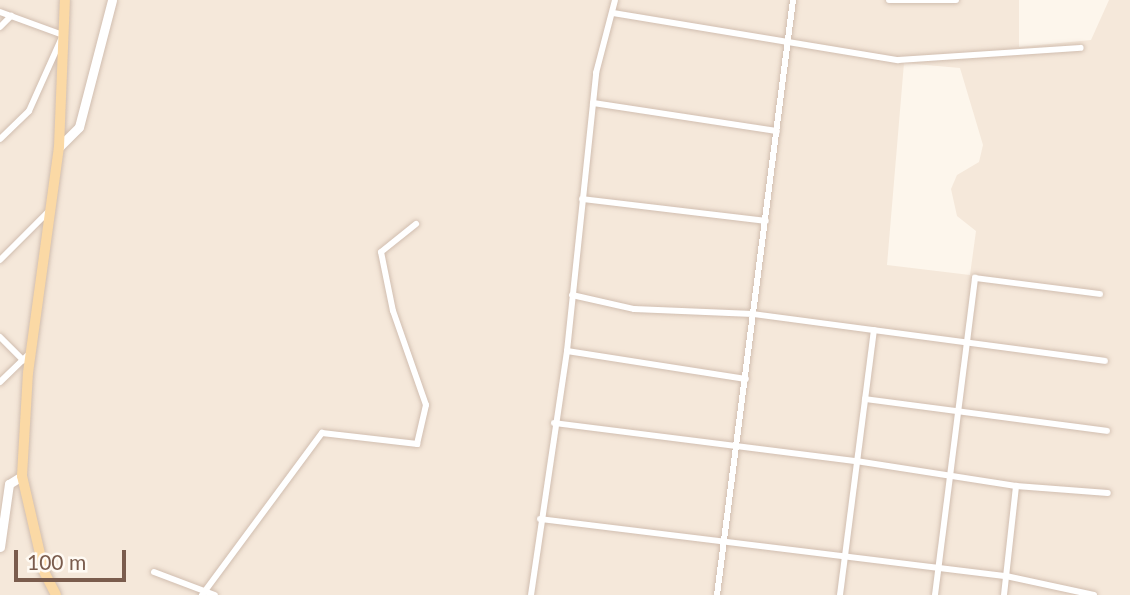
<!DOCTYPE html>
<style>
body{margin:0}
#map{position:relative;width:1130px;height:595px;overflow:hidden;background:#fdf6ec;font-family:Lato,sans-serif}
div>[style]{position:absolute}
.residential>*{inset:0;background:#f5e8da}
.roads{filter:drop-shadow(0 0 2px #d1beb0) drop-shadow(0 0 2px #d1beb0)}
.street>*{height:6px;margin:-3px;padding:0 3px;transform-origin:3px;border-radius:3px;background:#fff}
.secondary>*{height:9px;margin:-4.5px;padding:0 4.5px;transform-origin:4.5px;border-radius:4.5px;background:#fff}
.primary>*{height:10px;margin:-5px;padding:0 5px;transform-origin:5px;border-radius:5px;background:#fbd9a5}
span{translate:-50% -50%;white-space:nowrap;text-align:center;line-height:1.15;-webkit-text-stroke:5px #fffaf3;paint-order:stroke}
.scale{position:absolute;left:14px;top:550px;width:112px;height:32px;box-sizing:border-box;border:4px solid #7a5c4d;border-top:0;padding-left:9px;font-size:21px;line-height:24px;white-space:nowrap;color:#7a5c4d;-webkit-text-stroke:5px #fffaf3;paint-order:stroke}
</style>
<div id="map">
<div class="residential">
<div style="clip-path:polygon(evenodd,0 0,1019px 0,1019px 47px,1091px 40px,1109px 0,1130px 0,1130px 595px,0 595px,0 0,904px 63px,960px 68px,983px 145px,979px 162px,957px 175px,951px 189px,957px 216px,976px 231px,970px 275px,887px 265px,904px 63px)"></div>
</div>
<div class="roads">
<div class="street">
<div style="left:889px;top:0;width:67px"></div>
<div style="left:0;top:12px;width:67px;rotate:20.1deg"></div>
<div style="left:63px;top:35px;width:83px;rotate:114.1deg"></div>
<div style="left:29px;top:111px;width:40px;rotate:136deg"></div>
<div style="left:613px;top:13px;width:289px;rotate:9.4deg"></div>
<div style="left:898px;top:60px;width:183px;rotate:-3.8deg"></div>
<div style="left:0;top:27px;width:16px;rotate:-45deg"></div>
<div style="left:593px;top:103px;width:186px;rotate:8.7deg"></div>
<div style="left:582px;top:199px;width:185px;rotate:6.8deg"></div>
<div style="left:0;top:260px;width:68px;rotate:-45deg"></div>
<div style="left:572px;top:295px;width:64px;rotate:12.7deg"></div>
<div style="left:634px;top:309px;width:119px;rotate:2.4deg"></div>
<div style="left:753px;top:314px;width:355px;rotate:7.6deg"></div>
<div style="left:0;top:337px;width:33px;rotate:45deg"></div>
<div style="left:567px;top:351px;width:181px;rotate:8.9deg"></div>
<div style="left:0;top:382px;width:43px;rotate:-44.1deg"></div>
<div style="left:865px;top:399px;width:244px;rotate:7.5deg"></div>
<div style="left:554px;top:423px;width:304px;rotate:7.2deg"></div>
<div style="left:856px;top:461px;width:162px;rotate:8.9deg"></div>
<div style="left:1016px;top:486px;width:92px;rotate:4.4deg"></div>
<div style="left:540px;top:519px;width:469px;rotate:7deg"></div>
<div style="left:1006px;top:576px;width:90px;rotate:12.2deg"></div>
<div style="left:154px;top:572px;width:65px;rotate:20.7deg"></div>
<div style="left:202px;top:595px;width:202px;rotate:-53.5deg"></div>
<div style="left:322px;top:433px;width:96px;rotate:6.6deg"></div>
<div style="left:417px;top:444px;width:40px;rotate:-77deg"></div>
<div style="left:426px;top:405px;width:100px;rotate:-109.3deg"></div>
<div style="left:393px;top:311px;width:60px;rotate:-101.5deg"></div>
<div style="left:381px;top:252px;width:45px;rotate:-38.7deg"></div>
<div style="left:531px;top:595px;width:247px;rotate:-81.6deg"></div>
<div style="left:567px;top:351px;width:280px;rotate:-84deg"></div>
<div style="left:596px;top:73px;width:75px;rotate:-75.4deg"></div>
<div style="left:717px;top:595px;width:600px;rotate:-82.72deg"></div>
<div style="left:840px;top:595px;width:267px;rotate:-82.7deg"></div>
<div style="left:935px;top:595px;width:320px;rotate:-82.8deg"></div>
<div style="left:975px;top:278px;width:126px;rotate:7.3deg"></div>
<div style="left:1004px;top:595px;width:110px;rotate:-83.7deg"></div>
</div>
<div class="secondary">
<div style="left:59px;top:147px;width:28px;rotate:-45deg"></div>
<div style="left:79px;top:127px;width:131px;rotate:-75.4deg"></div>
<div style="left:0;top:547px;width:64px;rotate:-81.9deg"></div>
<div style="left:9px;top:484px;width:15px;rotate:-32deg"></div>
</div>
<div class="primary">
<div style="left:56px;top:595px;width:27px;rotate:-117deg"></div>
<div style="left:44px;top:571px;width:98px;rotate:-103deg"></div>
<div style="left:22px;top:476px;width:103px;rotate:-86.7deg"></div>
<div style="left:28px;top:373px;width:228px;rotate:-82.2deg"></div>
<div style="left:59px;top:147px;width:147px;rotate:-87.7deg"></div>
</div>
</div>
<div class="scale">100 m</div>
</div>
